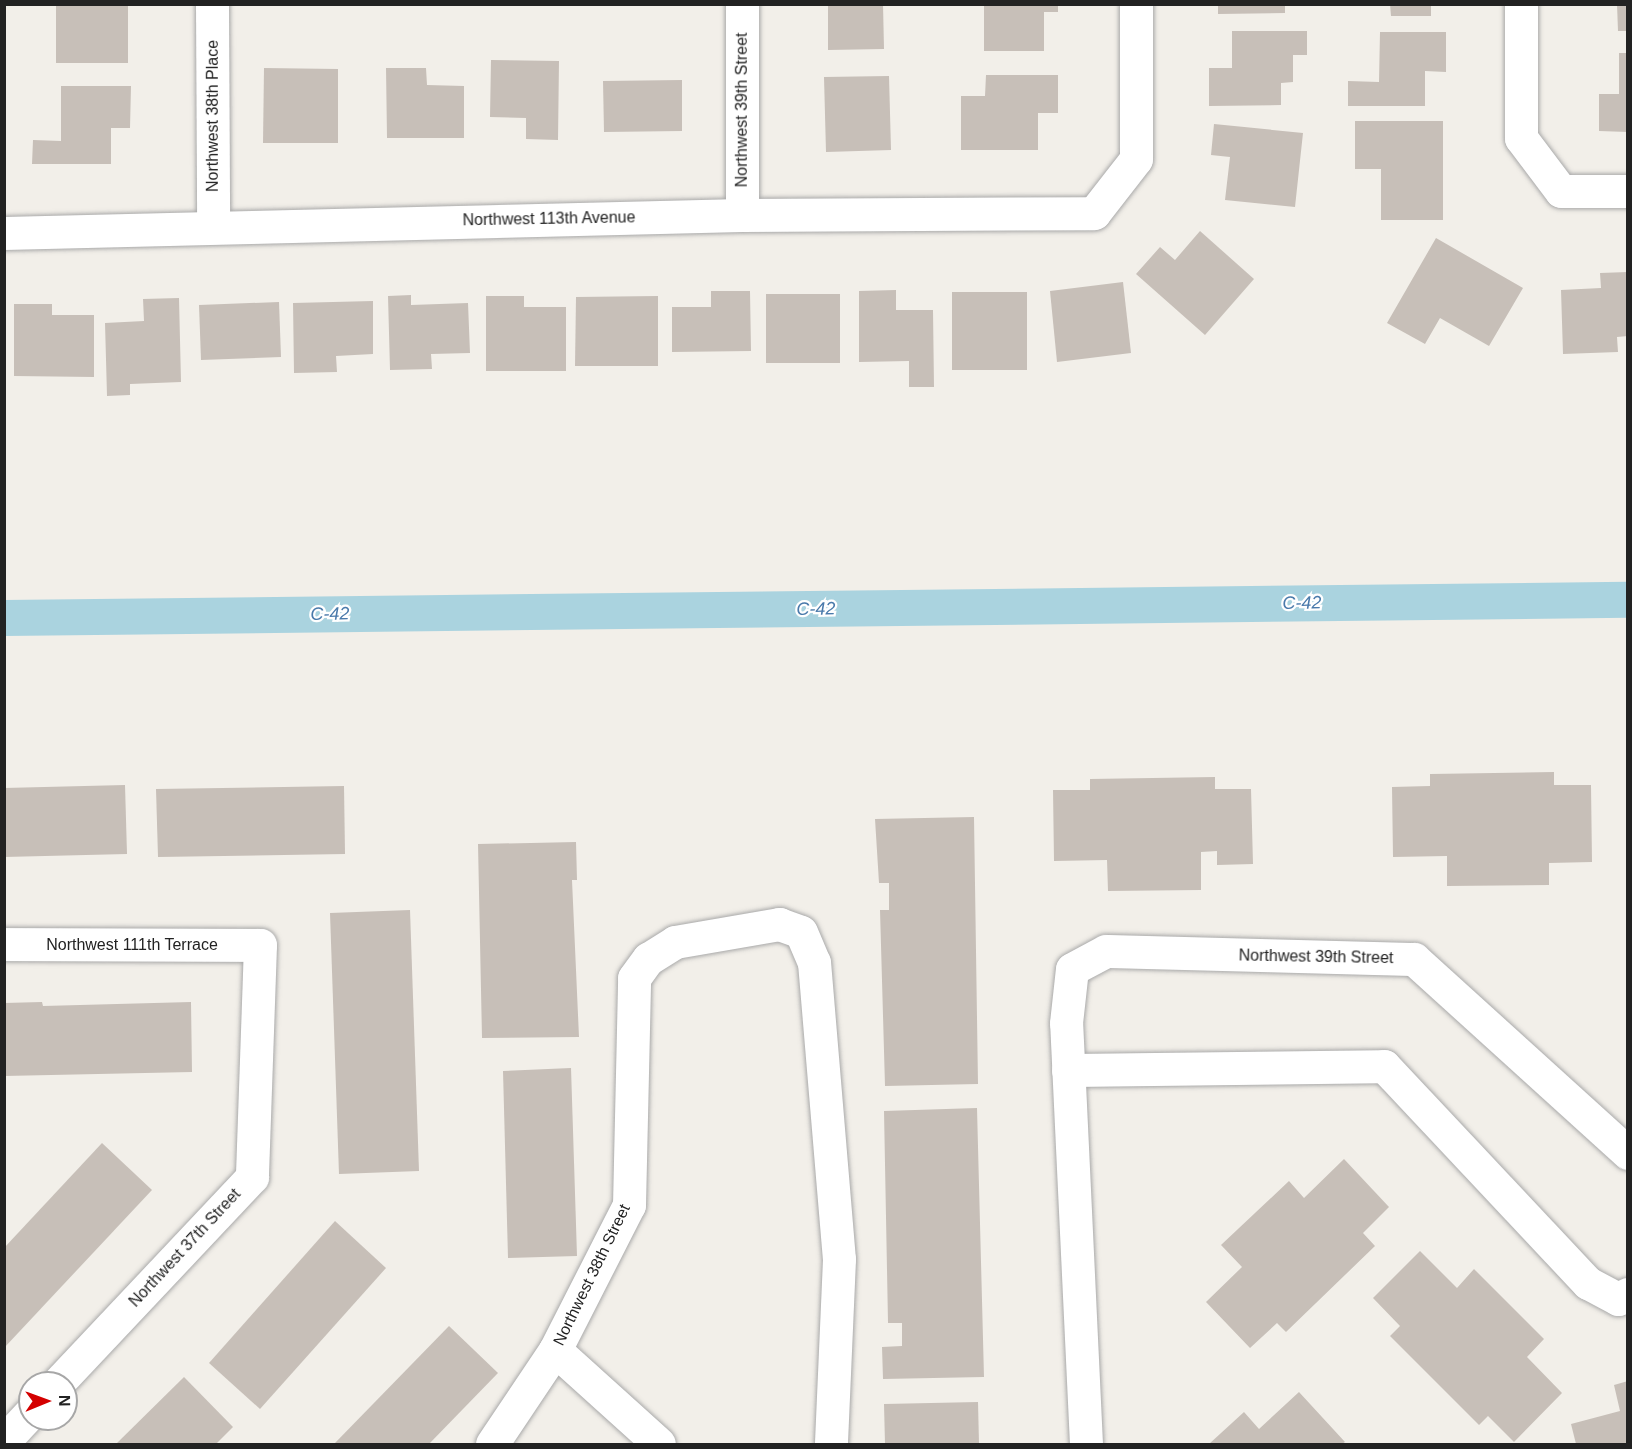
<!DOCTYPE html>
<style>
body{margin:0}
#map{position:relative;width:1632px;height:1449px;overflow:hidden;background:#f2efe9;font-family:Arial,sans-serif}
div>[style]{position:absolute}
.canal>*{height:36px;margin:-18px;padding:0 18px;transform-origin:18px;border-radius:18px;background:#aad3df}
.building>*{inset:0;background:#c7bfb8}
.roads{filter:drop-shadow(0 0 2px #a9a9a9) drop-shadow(0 0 2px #a9a9a9)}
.minor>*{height:33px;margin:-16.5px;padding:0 16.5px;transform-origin:16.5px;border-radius:16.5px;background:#fff}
span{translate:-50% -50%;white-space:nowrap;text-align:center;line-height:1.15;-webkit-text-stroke:4.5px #fff;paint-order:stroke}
.street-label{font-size:16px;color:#222}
.water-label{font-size:18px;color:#4a7aab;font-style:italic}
.frame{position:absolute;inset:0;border:6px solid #222;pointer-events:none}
.north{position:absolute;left:18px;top:1371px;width:60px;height:60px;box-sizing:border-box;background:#fff;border:2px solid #a7a7a7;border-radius:50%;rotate:89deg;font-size:16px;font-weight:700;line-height:24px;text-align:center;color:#222}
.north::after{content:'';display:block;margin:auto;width:21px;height:27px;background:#d40000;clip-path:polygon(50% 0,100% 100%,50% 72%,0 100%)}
</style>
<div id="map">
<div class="canal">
<div style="left:4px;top:618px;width:1624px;rotate:-0.64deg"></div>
</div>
<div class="building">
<div style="clip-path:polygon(56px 4px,128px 4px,128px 63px,56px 63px)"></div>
<div style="clip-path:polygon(828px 4px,883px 4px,884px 49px,828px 50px)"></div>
<div style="clip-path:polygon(1218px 4px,1285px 4px,1285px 13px,1218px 14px)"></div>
<div style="clip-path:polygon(1390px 4px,1431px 4px,1431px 16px,1391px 16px)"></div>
<div style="clip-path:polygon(1617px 4px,1628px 4px,1628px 31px,1618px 31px)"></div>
<div style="clip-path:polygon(984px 5px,1058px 5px,1058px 12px,1044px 12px,1044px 51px,984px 51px)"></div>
<div style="clip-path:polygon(1232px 31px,1307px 31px,1307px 55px,1293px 55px,1293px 82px,1281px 83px,1281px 105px,1209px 106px,1209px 68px,1232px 68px)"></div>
<div style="clip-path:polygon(1380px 32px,1446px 32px,1446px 72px,1425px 71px,1425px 106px,1348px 106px,1348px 81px,1379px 82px)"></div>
<div style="clip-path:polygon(1619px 53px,1628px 53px,1628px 132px,1599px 131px,1599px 94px,1619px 94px)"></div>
<div style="clip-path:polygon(491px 60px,559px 61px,558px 140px,526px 139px,526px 118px,490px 117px)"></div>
<div style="clip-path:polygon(264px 68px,338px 69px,338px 143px,263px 143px)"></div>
<div style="clip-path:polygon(386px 68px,426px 68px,427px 85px,464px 86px,464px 138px,387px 138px)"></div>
<div style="clip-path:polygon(986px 75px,1058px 75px,1058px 113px,1038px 113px,1038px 150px,961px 150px,961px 96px,985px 96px)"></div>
<div style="clip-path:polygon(889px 76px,891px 150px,826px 152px,824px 77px)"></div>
<div style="clip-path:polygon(682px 80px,682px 131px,604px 132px,603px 81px)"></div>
<div style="clip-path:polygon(61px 86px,131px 86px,130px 128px,111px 128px,111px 164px,32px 164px,33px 140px,61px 141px)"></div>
<div style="clip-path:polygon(1355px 121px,1443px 121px,1443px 220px,1381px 220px,1381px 169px,1355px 169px)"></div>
<div style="clip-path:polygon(1214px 124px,1303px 133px,1295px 207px,1225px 200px,1230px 157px,1211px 155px)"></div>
<div style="clip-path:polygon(1200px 231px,1254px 279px,1205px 335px,1136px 274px,1160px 247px,1175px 260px)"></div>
<div style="clip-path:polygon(1436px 238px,1523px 288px,1489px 346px,1440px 318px,1425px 344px,1387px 323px)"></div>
<div style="clip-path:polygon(1628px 272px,1628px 336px,1617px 337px,1618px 352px,1563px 354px,1561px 290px,1601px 288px,1600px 273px)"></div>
<div style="clip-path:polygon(1123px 282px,1131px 353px,1057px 362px,1050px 291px)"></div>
<div style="clip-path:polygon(896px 290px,896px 310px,933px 310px,934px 387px,909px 387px,909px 361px,859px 362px,859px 291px)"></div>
<div style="clip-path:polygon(711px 291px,750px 291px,751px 351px,672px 352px,672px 307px,711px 307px)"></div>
<div style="clip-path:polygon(952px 292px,1027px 292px,1027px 370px,952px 370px)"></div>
<div style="clip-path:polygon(766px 294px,840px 294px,840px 363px,766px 363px)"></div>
<div style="clip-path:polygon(411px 295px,411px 305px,468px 303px,470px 353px,431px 354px,432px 369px,390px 370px,388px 296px)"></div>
<div style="clip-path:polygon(486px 296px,524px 296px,524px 307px,566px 307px,566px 371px,486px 371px)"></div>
<div style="clip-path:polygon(658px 296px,658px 366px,575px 366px,576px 297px)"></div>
<div style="clip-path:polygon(179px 298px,181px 382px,130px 384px,130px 395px,107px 396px,105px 323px,144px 321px,143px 299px)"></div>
<div style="clip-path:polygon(373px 301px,373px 354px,336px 356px,337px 372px,294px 373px,293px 303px)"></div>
<div style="clip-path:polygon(279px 302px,281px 357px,201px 360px,199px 305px)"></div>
<div style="clip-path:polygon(14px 304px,52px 304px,52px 315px,94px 315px,94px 377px,14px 376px)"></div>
<div style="clip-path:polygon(1554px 772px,1554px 785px,1591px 785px,1592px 862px,1549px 863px,1549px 885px,1447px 886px,1447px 856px,1393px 857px,1392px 787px,1430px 786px,1430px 774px)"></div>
<div style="clip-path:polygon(1215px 777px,1215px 789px,1251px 789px,1253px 864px,1217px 865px,1217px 851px,1201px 852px,1201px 890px,1108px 891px,1107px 860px,1054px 861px,1053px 790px,1090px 790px,1090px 779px)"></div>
<div style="clip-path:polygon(125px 785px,127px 854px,4px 857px,4px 788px)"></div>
<div style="clip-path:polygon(344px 786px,345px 854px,158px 857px,156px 789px)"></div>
<div style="clip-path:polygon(974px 817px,978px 1084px,885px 1086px,880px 910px,889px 910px,889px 883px,879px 883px,875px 819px)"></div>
<div style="clip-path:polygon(576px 842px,577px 880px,572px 880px,579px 1037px,482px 1038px,478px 844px)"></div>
<div style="clip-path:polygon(410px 910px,419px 1171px,339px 1174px,330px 913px)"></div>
<div style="clip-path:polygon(42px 1002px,43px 1006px,191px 1002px,192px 1072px,4px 1076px,4px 1003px)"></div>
<div style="clip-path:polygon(571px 1068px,577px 1256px,508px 1258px,503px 1071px)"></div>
<div style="clip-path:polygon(977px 1108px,984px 1377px,883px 1379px,882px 1347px,902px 1346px,902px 1323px,888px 1323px,884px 1111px)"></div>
<div style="clip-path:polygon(102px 1143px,152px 1190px,4px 1348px,4px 1248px)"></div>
<div style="clip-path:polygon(1344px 1159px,1389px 1207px,1363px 1233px,1375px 1246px,1286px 1332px,1277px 1323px,1250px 1348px,1206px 1302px,1242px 1267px,1221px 1245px,1289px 1181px,1304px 1198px)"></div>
<div style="clip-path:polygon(335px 1221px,386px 1268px,260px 1409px,209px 1363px)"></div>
<div style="clip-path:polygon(1420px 1251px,1457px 1288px,1474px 1269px,1544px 1339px,1527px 1357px,1562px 1393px,1514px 1442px,1488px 1416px,1479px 1425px,1390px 1336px,1400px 1326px,1373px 1298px)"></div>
<div style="clip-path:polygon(449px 1326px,498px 1373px,429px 1444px,334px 1444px)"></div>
<div style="clip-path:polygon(184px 1377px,233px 1427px,216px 1444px,116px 1444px)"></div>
<div style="clip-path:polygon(1628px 1381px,1628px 1444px,1576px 1444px,1571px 1424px,1620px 1411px,1614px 1385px)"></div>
<div style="clip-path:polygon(1299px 1392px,1345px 1442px,1342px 1444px,1209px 1444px,1244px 1412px,1259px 1429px)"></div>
<div style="clip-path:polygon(978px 1402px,979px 1444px,885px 1444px,884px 1404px)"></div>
</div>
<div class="roads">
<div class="minor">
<div style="left:212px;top:4px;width:223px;rotate:89.7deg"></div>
<div style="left:742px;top:4px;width:211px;rotate:90deg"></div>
<div style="left:1521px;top:4px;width:134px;rotate:90deg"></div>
<div style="left:1521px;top:138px;width:66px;rotate:53deg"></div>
<div style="left:1561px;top:191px;width:67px"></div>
<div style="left:4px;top:233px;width:738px;rotate:-1.4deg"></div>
<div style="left:742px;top:215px;width:352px;rotate:-0.3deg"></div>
<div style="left:1094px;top:213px;width:68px;rotate:-52.1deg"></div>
<div style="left:1136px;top:159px;width:155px;rotate:-90deg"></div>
<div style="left:4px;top:944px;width:256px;rotate:0.2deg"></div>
<div style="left:260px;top:945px;width:232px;rotate:92deg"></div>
<div style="left:252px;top:1177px;width:283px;rotate:133.3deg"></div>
<div style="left:1068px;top:1070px;width:316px;rotate:-0.7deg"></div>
<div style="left:1384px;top:1066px;width:298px;rotate:46.8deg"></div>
<div style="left:1588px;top:1283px;width:34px;rotate:28deg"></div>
<div style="left:1618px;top:1299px;width:11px;rotate:-27deg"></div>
<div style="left:555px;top:1350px;width:140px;rotate:42.1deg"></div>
<div style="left:4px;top:1441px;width:38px;rotate:-47deg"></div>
<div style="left:492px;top:1444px;width:113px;rotate:-56.2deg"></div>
<div style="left:555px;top:1350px;width:163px;rotate:-63deg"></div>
<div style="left:629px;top:1205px;width:227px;rotate:-88.7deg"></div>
<div style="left:634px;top:978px;width:24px;rotate:-54deg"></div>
<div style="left:648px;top:959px;width:32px;rotate:-32deg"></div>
<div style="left:675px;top:942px;width:106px;rotate:-9.8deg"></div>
<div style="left:779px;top:924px;width:23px;rotate:20deg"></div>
<div style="left:801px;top:932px;width:33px;rotate:67deg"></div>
<div style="left:814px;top:962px;width:298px;rotate:85.2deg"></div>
<div style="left:839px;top:1259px;width:185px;rotate:92.5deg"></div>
<div style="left:1086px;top:1444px;width:421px;rotate:-92.7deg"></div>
<div style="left:1066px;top:1023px;width:54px;rotate:-83.7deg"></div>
<div style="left:1072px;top:969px;width:38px;rotate:-28deg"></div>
<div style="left:1106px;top:951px;width:308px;rotate:1.5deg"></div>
<div style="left:1414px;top:959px;width:289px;rotate:42.2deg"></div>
</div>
</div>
<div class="street-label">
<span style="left:742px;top:110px;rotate:-90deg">Northwest 39th Street</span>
<span style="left:213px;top:116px;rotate:-90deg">Northwest 38th Place</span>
<span style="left:549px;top:219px;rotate:-1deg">Northwest 113th Avenue</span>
<span style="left:132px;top:945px">Northwest 111th Terrace</span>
<span style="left:1316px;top:957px;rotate:1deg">Northwest 39th Street</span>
<span style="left:185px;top:1248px;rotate:-47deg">Northwest 37th Street</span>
<span style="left:592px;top:1275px;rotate:-64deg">Northwest 38th Street</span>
</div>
<div class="water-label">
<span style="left:1302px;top:603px;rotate:-1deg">C-42</span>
<span style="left:816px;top:609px;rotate:-1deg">C-42</span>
<span style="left:330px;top:614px;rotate:-1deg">C-42</span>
</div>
<div class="frame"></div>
<div class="north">N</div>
</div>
